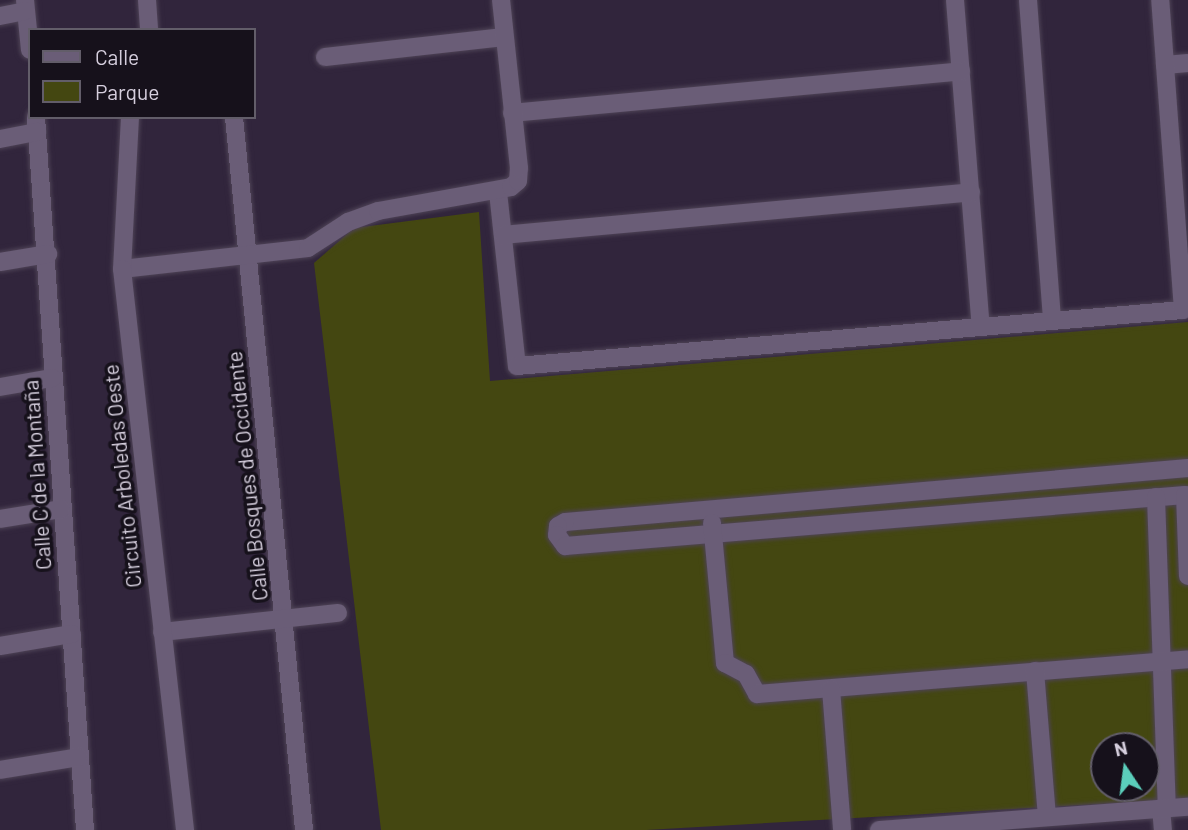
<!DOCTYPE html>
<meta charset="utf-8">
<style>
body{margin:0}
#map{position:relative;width:1188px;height:830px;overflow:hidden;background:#31253c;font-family:Barlow,sans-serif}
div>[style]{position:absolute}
.green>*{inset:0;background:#444711}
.roads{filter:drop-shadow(0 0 2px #4e4356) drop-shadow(0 0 2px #4e4356)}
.minor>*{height:18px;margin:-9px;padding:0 9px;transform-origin:9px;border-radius:9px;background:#6a5d77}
.tertiary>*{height:18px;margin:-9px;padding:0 9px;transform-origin:9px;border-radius:9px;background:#6a5d77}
span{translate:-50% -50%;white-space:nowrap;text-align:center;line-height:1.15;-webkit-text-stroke:7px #16111b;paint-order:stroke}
.street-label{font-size:21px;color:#d5cedd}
.legend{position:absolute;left:28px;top:28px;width:228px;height:91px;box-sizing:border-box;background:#16111b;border:2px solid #625d69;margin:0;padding:9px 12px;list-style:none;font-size:21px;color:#d5cedd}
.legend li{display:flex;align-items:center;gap:14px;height:35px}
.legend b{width:35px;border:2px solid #625d69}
.north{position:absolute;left:1090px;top:732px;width:70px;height:70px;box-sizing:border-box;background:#16111b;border:2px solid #625d69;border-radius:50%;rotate:347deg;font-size:19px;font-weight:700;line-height:28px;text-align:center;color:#d5cedd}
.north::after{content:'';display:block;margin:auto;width:24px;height:32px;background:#5bcebb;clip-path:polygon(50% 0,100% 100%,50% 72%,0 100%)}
</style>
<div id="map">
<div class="green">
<div style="clip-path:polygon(evenodd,479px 212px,490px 381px,1188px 322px,1188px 799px,646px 830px,381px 830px,314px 263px,354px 228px,479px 212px,1104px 746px,1146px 746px,1146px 788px,1104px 788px,1104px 746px)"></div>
</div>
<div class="roads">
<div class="minor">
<div style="left:25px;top:0;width:50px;rotate:84.3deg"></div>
<div style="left:955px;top:0;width:328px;rotate:85.5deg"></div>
<div style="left:1028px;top:0;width:322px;rotate:85.7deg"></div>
<div style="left:0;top:16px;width:26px;rotate:-11deg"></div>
<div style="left:325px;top:57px;width:180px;rotate:-6.4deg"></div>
<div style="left:1165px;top:65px;width:23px;rotate:-5deg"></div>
<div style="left:512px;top:113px;width:451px;rotate:-5.3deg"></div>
<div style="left:36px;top:117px;width:715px;rotate:86.07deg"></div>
<div style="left:234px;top:117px;width:716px;rotate:84.39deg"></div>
<div style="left:0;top:139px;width:38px;rotate:-11deg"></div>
<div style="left:498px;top:192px;width:175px;rotate:83.8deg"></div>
<div style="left:517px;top:366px;width:668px;rotate:-4.81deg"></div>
<div style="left:1183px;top:310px;width:311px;rotate:-94.2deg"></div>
<div style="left:503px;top:235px;width:470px;rotate:-5.2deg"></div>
<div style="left:0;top:262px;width:49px;rotate:-9.5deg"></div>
<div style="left:122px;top:269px;width:187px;rotate:-6.4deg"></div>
<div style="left:308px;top:248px;width:48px;rotate:-33deg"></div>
<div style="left:348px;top:222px;width:32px;rotate:-20deg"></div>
<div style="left:378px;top:211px;width:135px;rotate:-10.2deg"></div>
<div style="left:511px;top:187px;width:9px;rotate:-41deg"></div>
<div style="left:518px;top:181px;width:13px;rotate:-86deg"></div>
<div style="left:519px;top:168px;width:169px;rotate:-96.1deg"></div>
<div style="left:0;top:387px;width:53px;rotate:-9.8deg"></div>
<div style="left:1188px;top:468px;width:625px;rotate:175.05deg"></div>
<div style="left:565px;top:522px;width:8px;rotate:150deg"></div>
<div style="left:558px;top:526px;width:9px;rotate:96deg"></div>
<div style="left:557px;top:535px;width:14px;rotate:54deg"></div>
<div style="left:565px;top:546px;width:622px;rotate:-4.7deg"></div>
<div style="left:1185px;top:495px;width:81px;rotate:87.9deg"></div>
<div style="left:1156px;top:497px;width:311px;rotate:88deg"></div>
<div style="left:0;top:519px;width:62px;rotate:-9.3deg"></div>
<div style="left:712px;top:523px;width:141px;rotate:84.7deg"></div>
<div style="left:725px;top:663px;width:24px;rotate:28deg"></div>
<div style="left:746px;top:674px;width:23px;rotate:61deg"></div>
<div style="left:757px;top:694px;width:432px;rotate:-4.6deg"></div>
<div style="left:162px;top:632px;width:177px;rotate:-6.2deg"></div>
<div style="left:0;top:646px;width:73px;rotate:-9.5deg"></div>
<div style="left:1035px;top:671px;width:146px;rotate:85.3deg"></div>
<div style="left:831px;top:689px;width:141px;rotate:85.5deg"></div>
<div style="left:0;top:770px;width:80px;rotate:-9.3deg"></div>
<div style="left:1161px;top:808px;width:22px;rotate:85deg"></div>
</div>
<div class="tertiary">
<div style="left:147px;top:0;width:30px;rotate:86deg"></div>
<div style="left:130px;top:117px;width:152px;rotate:93deg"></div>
<div style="left:122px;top:269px;width:565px;rotate:83.59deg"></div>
<div style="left:879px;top:830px;width:310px;rotate:-4.3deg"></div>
</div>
</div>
<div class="street-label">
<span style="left:37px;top:475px;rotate:-94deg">Calle C de la Montaña</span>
<span style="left:122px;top:476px;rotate:-96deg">Circuito Arboledas Oeste</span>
<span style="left:247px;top:476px;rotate:-96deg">Calle Bosques de Occidente</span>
</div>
<ul class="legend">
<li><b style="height:9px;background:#6a5d77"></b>Calle</li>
<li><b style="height:19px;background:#444711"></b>Parque</li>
</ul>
<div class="north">N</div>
</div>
